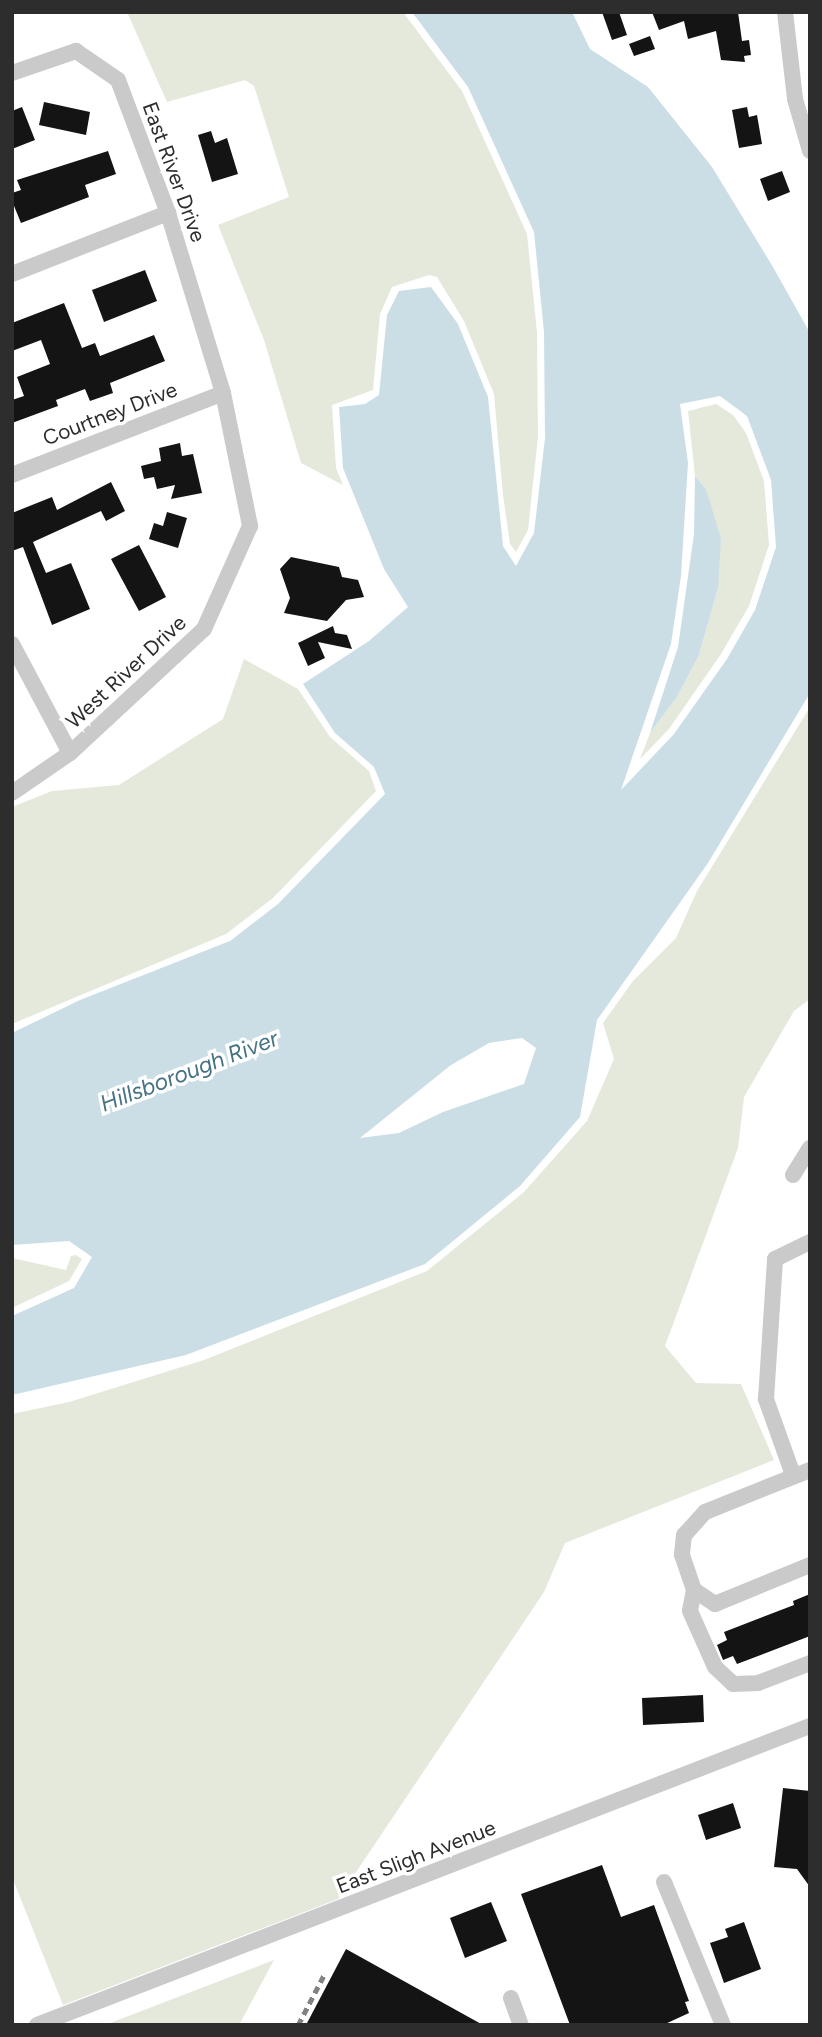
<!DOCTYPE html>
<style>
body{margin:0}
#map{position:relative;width:822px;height:2037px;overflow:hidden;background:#fff;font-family:Figtree,sans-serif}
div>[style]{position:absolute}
.green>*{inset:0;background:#e4e9dc}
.water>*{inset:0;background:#cbdee6}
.building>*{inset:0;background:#141414}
.minor>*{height:16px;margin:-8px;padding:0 8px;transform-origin:8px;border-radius:8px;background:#cacaca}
.rail>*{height:4.5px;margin-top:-2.25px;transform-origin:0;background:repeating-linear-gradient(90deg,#828282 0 7px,transparent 0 12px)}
span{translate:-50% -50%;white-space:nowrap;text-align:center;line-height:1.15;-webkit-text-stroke:7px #fff;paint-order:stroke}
.street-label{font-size:21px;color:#2d2d2d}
.water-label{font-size:23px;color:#467284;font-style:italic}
.frame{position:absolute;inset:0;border:14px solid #2d2d2d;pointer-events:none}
</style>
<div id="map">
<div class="green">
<div style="clip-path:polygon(127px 12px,403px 12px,462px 91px,527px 234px,537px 332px,538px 437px,528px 530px,516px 552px,510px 544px,503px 495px,494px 394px,464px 321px,437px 277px,429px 275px,392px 287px,380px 314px,373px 390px,332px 405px,336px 468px,343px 485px,301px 463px,264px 340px,218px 225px,289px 197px,254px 86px,245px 80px,167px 102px)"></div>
<div style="clip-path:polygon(716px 404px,733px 415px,746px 433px,764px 481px,769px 545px,749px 606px,721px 654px,669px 729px,640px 759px,650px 733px,677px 697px,699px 655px,718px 588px,706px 489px,695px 476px,688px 411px)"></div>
<div style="clip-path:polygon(244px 659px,298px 689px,330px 737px,369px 771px,376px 791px,273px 898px,226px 934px,12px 1024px,12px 807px,52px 791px,119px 785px,223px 719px)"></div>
<div style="clip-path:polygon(810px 707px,810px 999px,794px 1011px,744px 1097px,738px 1148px,665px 1346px,696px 1383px,741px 1384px,774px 1460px,565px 1543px,544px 1592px,338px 1899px,63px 2005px,12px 1877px,12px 1414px,69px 1402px,204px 1360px,427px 1271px,524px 1192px,587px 1121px,614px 1059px,603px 1023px,633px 981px,676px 938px,697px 891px)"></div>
<div style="clip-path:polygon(76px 1255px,82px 1259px,69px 1281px,12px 1308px,12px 1258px,66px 1270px,71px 1256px)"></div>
<div style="clip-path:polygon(274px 1960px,239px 2025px,105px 2025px)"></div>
</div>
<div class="water">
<div style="clip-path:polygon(evenodd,412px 12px,572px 12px,590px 49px,648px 87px,712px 167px,773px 267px,810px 333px,810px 693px,708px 863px,597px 1020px,580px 1117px,520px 1186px,425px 1264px,186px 1355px,12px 1395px,12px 1316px,74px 1288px,92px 1257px,69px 1241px,12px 1245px,12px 1033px,80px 1000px,230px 941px,278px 904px,385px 794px,374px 767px,335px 733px,303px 684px,369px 641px,408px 607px,384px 569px,343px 468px,339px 407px,365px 404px,379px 395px,387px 315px,399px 291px,431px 287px,458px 324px,488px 397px,503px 546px,516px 566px,534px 533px,545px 438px,544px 332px,534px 232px,468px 87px,412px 12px,720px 396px,747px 416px,771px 480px,776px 547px,755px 610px,727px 659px,674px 734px,621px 790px,671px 644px,681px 576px,688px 463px,680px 404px,720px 396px,412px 12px,522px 1038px,536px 1048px,524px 1084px,443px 1112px,399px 1133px,360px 1138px,451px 1065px,489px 1043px,522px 1038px)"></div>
<div style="clip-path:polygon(695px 476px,706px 489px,721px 539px,718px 588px,699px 655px,677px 697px,650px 733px,678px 647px,694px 534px)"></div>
</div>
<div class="building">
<div style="clip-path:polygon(602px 12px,619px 12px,627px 35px,612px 40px)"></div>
<div style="clip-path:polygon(652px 12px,738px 12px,742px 41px,749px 40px,751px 55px,744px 56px,745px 62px,721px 60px,716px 31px,688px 39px,684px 21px,659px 30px)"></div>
<div style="clip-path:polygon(650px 36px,655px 49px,634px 56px,629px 44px)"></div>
<div style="clip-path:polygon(44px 102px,90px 112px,86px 135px,39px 125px)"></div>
<div style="clip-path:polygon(22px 107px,35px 140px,12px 149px,12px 111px)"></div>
<div style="clip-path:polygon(747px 107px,749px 117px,757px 115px,762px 144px,739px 148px,732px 110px)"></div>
<div style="clip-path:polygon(211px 131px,215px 143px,227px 138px,238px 174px,212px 182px,198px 135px)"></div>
<div style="clip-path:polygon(108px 151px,116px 174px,85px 185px,89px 197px,21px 223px,12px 201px,12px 193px,21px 190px,17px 180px)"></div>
<div style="clip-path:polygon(782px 171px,790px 192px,768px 201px,760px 179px)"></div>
<div style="clip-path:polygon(145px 270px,157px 301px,104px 322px,92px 290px)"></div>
<div style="clip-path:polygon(64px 303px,82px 348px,95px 343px,100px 356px,154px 335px,165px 361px,110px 383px,113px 393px,90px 401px,85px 389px,56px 400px,58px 406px,12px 423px,12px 400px,24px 396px,17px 377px,50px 364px,41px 340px,12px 351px,12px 323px)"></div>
<div style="clip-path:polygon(180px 443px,182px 456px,193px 454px,202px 493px,171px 499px,175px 485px,157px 489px,154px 477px,144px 479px,141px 466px,161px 461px,159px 448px)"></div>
<div style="clip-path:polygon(111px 482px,125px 511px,106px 521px,101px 511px,33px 542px,46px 573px,71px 563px,90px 609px,52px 625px,23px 547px,12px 551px,12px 513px,52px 497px,57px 510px)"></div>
<div style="clip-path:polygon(167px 512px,187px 518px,178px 548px,149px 539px,154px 523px,163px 526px)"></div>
<div style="clip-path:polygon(139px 545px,166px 597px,139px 611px,111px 559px)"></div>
<div style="clip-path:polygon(291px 557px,339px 567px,342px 577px,358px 580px,364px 597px,346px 600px,327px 621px,284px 613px,290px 598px,280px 569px)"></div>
<div style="clip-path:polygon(333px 626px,335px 633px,347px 635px,352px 649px,318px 642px,325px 658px,308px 666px,298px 643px)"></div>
<div style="clip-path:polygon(810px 1594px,810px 1636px,737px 1664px,733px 1656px,723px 1660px,717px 1645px,727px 1640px,724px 1632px,794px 1605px,793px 1601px)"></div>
<div style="clip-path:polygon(703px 1695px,704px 1722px,643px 1725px,642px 1698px)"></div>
<div style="clip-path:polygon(783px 1788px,810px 1791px,810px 1887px,797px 1869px,774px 1867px)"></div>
<div style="clip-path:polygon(733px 1803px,741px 1828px,706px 1840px,698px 1815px)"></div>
<div style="clip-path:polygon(602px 1865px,621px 1917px,654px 1905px,689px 2001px,685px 2002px,689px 2013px,663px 2025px,570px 2025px,521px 1894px)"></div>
<div style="clip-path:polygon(491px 1902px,507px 1941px,465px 1958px,450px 1918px)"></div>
<div style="clip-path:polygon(744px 1922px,761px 1969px,724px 1983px,710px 1943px,728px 1937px,725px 1929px)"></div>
<div style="clip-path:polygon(346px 1949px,483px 2025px,306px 2025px)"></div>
</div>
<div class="minor">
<div style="left:785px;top:12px;width:88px;rotate:83.4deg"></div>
<div style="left:795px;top:99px;width:54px;rotate:73.9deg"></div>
<div style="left:12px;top:73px;width:68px;rotate:-19deg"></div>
<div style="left:76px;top:51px;width:51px;rotate:34.6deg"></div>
<div style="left:118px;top:80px;width:142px;rotate:69.4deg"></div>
<div style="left:168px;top:213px;width:188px;rotate:73deg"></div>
<div style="left:223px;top:393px;width:136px;rotate:78.5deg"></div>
<div style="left:250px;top:526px;width:113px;rotate:114.1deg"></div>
<div style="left:204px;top:629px;width:183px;rotate:137.2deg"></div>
<div style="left:70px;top:753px;width:70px;rotate:145.4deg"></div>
<div style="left:12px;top:274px;width:168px;rotate:-21.4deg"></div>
<div style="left:12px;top:475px;width:226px;rotate:-21.2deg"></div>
<div style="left:12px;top:644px;width:123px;rotate:62deg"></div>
<div style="left:793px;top:1175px;width:32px;rotate:-58deg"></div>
<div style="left:810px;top:1470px;width:113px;rotate:158.2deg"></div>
<div style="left:705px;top:1512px;width:31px;rotate:132deg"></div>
<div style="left:684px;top:1535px;width:20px;rotate:96deg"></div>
<div style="left:682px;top:1555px;width:37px;rotate:71deg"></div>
<div style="left:694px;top:1590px;width:25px;rotate:34deg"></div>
<div style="left:715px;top:1604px;width:103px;rotate:-22.3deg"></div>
<div style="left:793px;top:1475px;width:81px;rotate:-109.6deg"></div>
<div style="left:766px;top:1399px;width:140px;rotate:-86.3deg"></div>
<div style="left:775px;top:1259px;width:39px;rotate:-26deg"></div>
<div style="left:694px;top:1590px;width:21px;rotate:101deg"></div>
<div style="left:690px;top:1611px;width:61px;rotate:65.9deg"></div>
<div style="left:715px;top:1667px;width:25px;rotate:43deg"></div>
<div style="left:733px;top:1684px;width:25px;rotate:-2deg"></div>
<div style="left:758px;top:1683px;width:56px;rotate:-21deg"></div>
<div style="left:664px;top:1882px;width:155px;rotate:67.6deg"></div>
<div style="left:511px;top:1998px;width:29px;rotate:70deg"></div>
<div style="left:37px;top:2025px;width:829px;rotate:-21.15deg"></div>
</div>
<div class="rail">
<div style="left:298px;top:2025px;width:59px;rotate:-62.6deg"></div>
</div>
<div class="street-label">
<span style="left:174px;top:172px;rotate:70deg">East River Drive</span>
<span style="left:110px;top:414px;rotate:-21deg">Courtney Drive</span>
<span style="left:126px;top:672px;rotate:-43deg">West River Drive</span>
<span style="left:416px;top:1857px;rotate:-21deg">East Sligh Avenue</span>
</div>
<div class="water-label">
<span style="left:189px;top:1071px;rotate:-21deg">Hillsborough River</span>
</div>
<div class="frame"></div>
</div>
